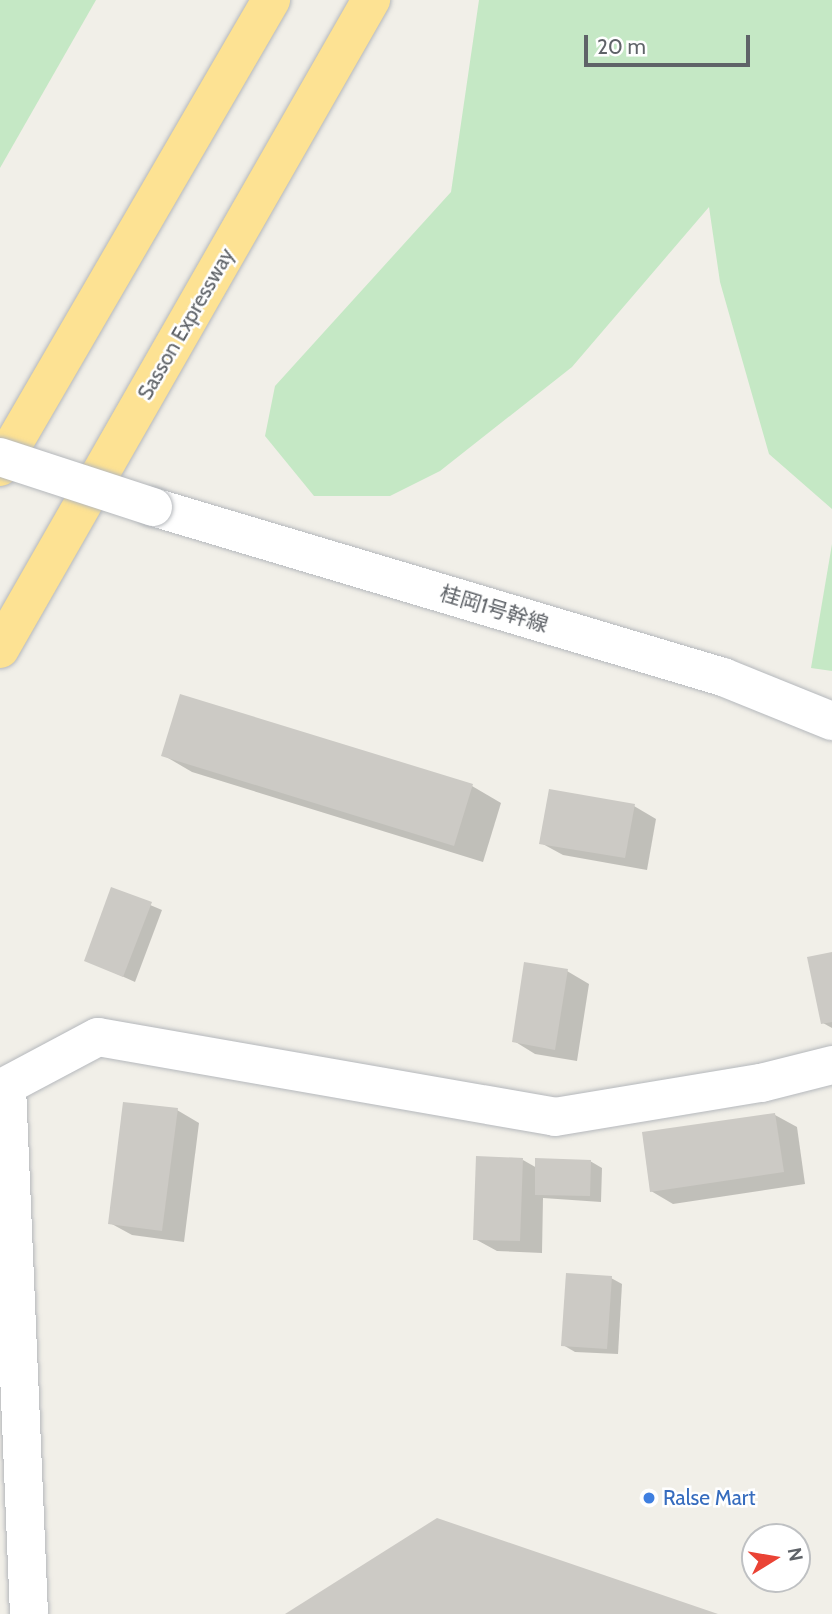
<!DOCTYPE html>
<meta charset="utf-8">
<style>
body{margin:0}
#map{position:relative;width:832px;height:1614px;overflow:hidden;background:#f1efe8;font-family:Cabin,"Noto Sans JP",sans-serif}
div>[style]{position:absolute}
.green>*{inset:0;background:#c5e8c5}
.shadow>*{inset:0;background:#0003}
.building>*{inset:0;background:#cccac5}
.roads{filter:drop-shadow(0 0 2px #b5b8bc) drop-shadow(0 0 2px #b5b8bc)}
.street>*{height:38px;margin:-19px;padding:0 19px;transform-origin:19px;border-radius:19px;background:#fff}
.secondary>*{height:38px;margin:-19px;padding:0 19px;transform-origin:19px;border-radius:19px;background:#fff}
.highway>*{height:38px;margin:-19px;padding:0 19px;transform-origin:19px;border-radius:19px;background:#fde293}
.bridges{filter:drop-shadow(0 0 2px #b5b8bc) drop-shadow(0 0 2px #b5b8bc)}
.street-bridge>*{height:38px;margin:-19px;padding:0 19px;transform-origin:19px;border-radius:19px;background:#fff}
.dots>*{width:19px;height:19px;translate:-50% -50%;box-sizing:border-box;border:4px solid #fff;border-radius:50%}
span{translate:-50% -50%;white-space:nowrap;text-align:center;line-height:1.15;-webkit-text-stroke:5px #fff;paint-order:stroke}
.street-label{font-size:21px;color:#5f6368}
.shop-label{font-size:21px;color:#366cbe}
.left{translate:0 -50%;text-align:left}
.north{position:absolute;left:741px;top:1523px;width:70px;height:70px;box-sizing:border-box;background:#fff;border:2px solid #bfc1c3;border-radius:50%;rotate:79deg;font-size:19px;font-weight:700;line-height:28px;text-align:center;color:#5f6368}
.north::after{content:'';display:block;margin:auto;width:24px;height:32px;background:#ea4335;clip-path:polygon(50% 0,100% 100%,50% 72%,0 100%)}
.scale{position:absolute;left:584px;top:35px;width:166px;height:32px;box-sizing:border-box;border:4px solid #5f6368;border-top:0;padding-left:9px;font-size:21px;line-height:24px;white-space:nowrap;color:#5f6368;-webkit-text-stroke:5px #fff;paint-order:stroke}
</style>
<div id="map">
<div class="green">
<div style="clip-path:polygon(0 0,96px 0,0 168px)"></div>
<div style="clip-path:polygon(479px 0,832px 0,832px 509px,769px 454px,720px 282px,709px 207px,572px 367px,440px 471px,390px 496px,314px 496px,265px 436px,275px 386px,451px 192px)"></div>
<div style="clip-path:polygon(832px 544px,832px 671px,811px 668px)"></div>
</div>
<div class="shadow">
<div style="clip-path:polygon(163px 755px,472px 786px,501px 803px,483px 862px,192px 772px)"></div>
<div style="clip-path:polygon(634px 806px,656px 819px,647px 870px,563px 855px,541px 843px)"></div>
<div style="clip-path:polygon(112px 889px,162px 910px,135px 982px,86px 960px)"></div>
<div style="clip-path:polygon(832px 953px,832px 1028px,823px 1023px)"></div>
<div style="clip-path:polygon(567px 971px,589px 984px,577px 1061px,535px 1054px,514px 1041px)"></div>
<div style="clip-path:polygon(177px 1110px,199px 1123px,184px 1242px,132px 1235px,110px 1223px)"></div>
<div style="clip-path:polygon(775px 1115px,797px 1127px,805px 1184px,673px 1204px,651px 1191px)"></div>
<div style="clip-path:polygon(523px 1160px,537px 1168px,590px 1161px,602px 1168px,601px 1202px,543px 1198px,542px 1253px,497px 1251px,475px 1239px)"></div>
<div style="clip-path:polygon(611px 1278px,622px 1284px,618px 1354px,575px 1352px,563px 1345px)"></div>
</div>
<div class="building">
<div style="clip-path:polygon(180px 694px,473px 784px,454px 846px,161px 756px)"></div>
<div style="clip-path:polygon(549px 789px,635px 804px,625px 858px,539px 844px)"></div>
<div style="clip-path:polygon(111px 887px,152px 902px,123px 977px,84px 961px)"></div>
<div style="clip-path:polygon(832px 952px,832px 1022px,821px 1024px,807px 957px)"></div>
<div style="clip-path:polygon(524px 962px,568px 969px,555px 1050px,512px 1042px)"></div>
<div style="clip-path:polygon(123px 1102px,178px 1108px,162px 1231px,108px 1224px)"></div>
<div style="clip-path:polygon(775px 1113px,784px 1172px,650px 1192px,642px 1132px)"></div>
<div style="clip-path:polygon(476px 1156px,523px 1158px,520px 1241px,473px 1240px)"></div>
<div style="clip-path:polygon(535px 1158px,591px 1160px,590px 1196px,535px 1195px)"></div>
<div style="clip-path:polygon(566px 1273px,612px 1276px,607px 1349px,561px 1346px)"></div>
<div style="clip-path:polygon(437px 1518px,718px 1614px,285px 1614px)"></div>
</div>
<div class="roads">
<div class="street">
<div style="left:7px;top:1087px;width:527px;rotate:87.61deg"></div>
<div style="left:0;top:1089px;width:111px;rotate:-28deg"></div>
<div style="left:98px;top:1037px;width:464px;rotate:9.9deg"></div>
<div style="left:555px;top:1117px;width:209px;rotate:-9.4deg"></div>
<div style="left:761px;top:1083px;width:73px;rotate:-14.2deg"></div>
</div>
<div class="secondary">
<div style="left:153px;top:507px;width:595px;rotate:16.61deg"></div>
<div style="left:723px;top:677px;width:118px;rotate:22deg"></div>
</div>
<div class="highway">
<div style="left:0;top:467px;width:540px;rotate:-59.87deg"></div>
<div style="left:0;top:649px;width:748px;rotate:-60.25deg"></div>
</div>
</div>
<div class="bridges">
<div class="street-bridge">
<div style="left:0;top:457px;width:161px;rotate:18.1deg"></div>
</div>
</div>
<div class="dots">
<div style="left:649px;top:1498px;background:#3f7fe0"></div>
</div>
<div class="street-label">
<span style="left:186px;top:324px;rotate:-60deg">Sasson Expressway</span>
<span style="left:494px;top:609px;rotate:17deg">桂岡1号幹線</span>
</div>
<div class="shop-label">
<span class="left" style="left:663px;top:1498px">Ralse Mart</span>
</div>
<div class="north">N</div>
<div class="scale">20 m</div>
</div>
